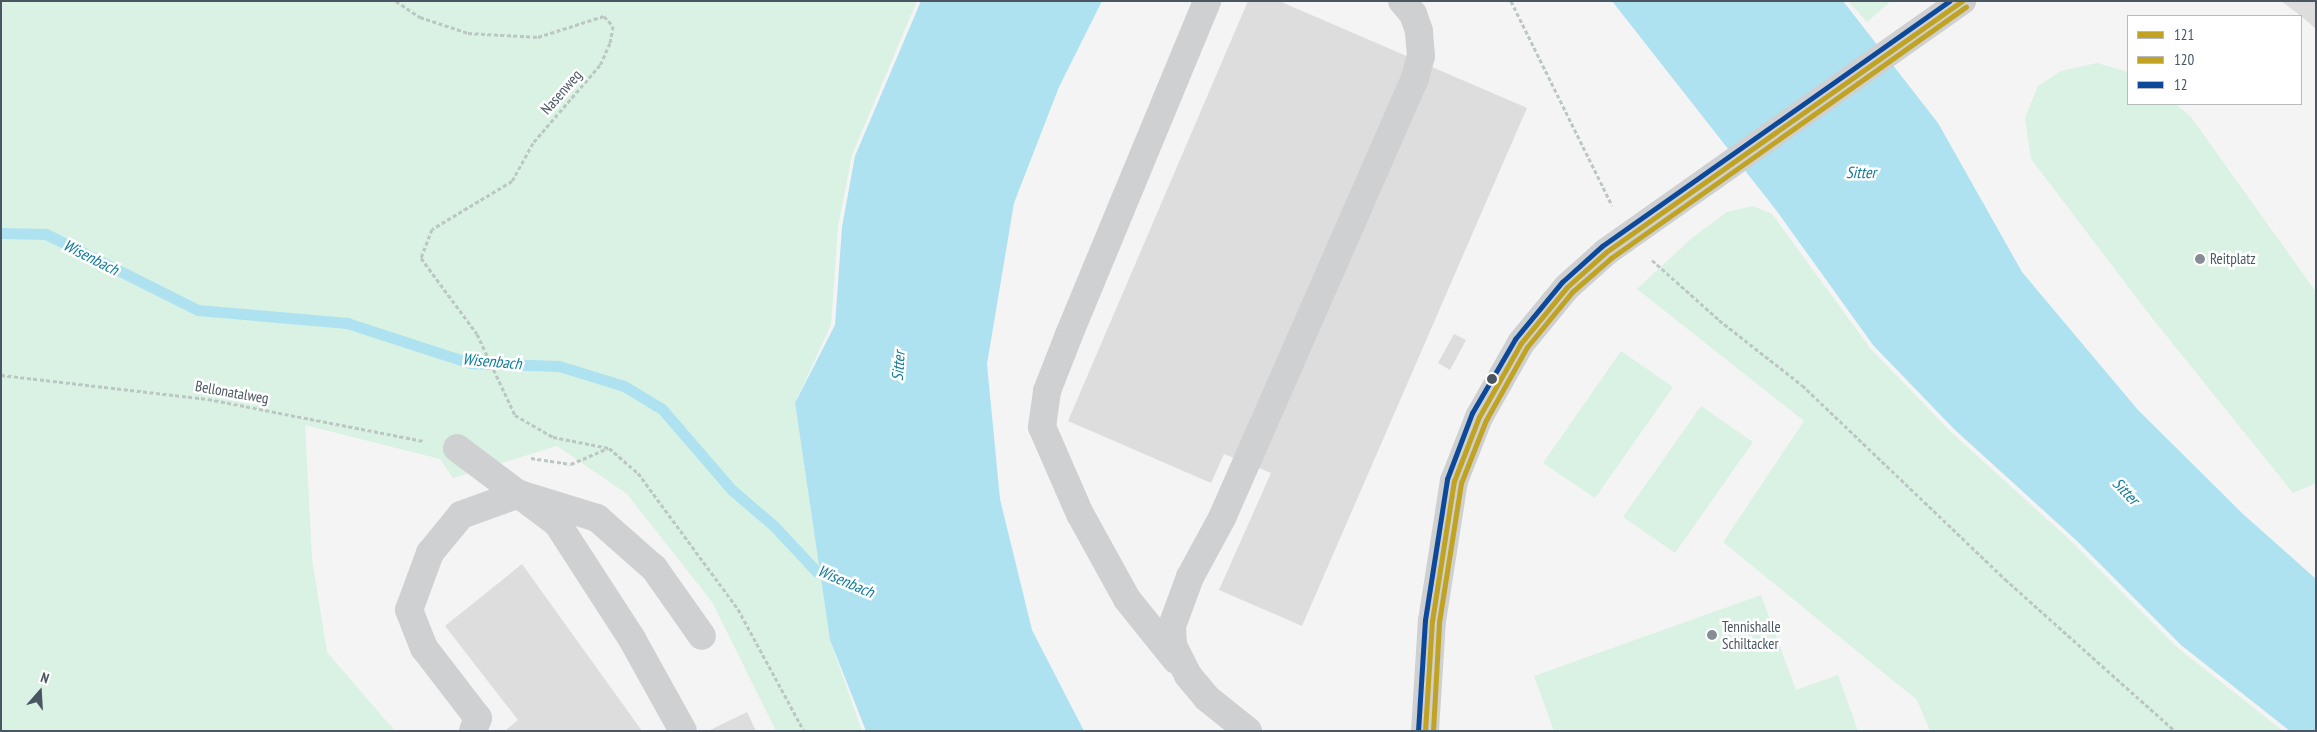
<!DOCTYPE html>
<style>
body{margin:0}
#map{position:relative;width:2317px;height:732px;overflow:hidden;background:#f4f4f4;font-family:"PT Sans Narrow",sans-serif}
div>[style]{position:absolute}
.green>*{inset:0;background:#d9f2e3}
.water>*{inset:0;background:#aee2f0}
.stream>*{height:11px;margin:-5.5px;padding:0 5.5px;transform-origin:5.5px;border-radius:5.5px;background:#aee2f0}
.building>*{inset:0;background:#ddddde}
.path>*{height:3px;margin-top:-1.5px;transform-origin:0;background:repeating-linear-gradient(90deg,#bcc7c4 0 4px,transparent 0 6.5px)}
.minor>*{height:28px;margin:-14px;padding:0 14px;transform-origin:14px;border-radius:14px;background:#ced0d2}
.bus-1>*{height:5px;margin:-2.5px;padding:0 2.5px;transform-origin:2.5px;border-radius:2.5px;background:#c0a322}
.bus-2>*{height:5px;margin:-2.5px;padding:0 2.5px;transform-origin:2.5px;border-radius:2.5px;background:#c0a322}
.bus-3>*{height:5px;margin:-2.5px;padding:0 2.5px;transform-origin:2.5px;border-radius:2.5px;background:#0d499a}
.dots>*{width:14px;height:14px;translate:-50% -50%;box-sizing:border-box;border:2px solid #fff;border-radius:50%}
span{translate:-50% -50%;white-space:nowrap;text-align:center;line-height:1.15;-webkit-text-stroke:5px #fff;paint-order:stroke}
.street-label{font-size:15px;color:#4a5661}
.poi-label{font-size:15px;color:#4a5661}
.left{translate:0 -50%;text-align:left}
.water-label{font-size:16px;color:#0c7c9b;font-style:italic}
.frame{position:absolute;inset:0;border:2px solid #4a5661;pointer-events:none}
.legend{position:absolute;left:2127px;top:15px;width:175px;height:90px;box-sizing:border-box;background:#fff;border:1px solid #b7bbc0;margin:0;padding:6px 9px;list-style:none;font-size:15px;color:#4a5661}
.legend li{display:flex;align-items:center;gap:10px;height:25px}
.legend b{width:25px;border:1px solid #b7bbc0}
.north{position:absolute;left:15px;top:667px;width:50px;height:50px;-webkit-text-stroke:4px #fff;paint-order:stroke;rotate:19deg;font-size:14px;font-weight:700;line-height:20px;text-align:center;color:#4a5661}
.north::after{content:'';display:block;margin:auto;width:18px;height:22px;background:#4a5661;clip-path:polygon(50% 0,100% 100%,50% 72%,0 100%)}
</style>
<div id="map">
<div class="green">
<div style="clip-path:polygon(1px 1px,917px 1px,852px 155px,838px 227px,831px 325px,795px 403px,830px 640px,862px 731px,776px 731px,712px 602px,627px 494px,557px 446px,453px 478px,440px 459px,305px 425px,312px 559px,327px 652px,395px 731px,1px 731px)"></div>
<div style="clip-path:polygon(1848px 1px,1891px 1px,1867px 22px)"></div>
<div style="clip-path:polygon(2097px 63px,2128px 72px,2128px 104px,2176px 104px,2191px 117px,2316px 292px,2316px 483px,2293px 493px,2152px 318px,2031px 159px,2025px 118px,2038px 86px,2061px 71px)"></div>
<div style="clip-path:polygon(1753px 206px,1772px 214px,1870px 348px,1951px 432px,2073px 543px,2178px 648px,2283px 731px,1930px 731px,1917px 700px,1723px 542px,1804px 421px,1637px 289px,1693px 237px,1727px 212px)"></div>
<div style="clip-path:polygon(1621px 351px,1673px 387px,1595px 498px,1543px 463px)"></div>
<div style="clip-path:polygon(1701px 406px,1753px 442px,1675px 553px,1623px 517px)"></div>
<div style="clip-path:polygon(1761px 595px,1796px 690px,1838px 675px,1858px 731px,1554px 731px,1534px 676px)"></div>
</div>
<div class="water">
<div style="clip-path:polygon(921px 1px,1102px 1px,1059px 87px,1014px 203px,987px 364px,1000px 499px,1032px 630px,1084px 731px,866px 731px,830px 640px,795px 403px,835px 325px,842px 227px,855px 156px)"></div>
<div style="clip-path:polygon(1612px 1px,1843px 1px,1938px 123px,2022px 272px,2138px 410px,2243px 514px,2316px 579px,2316px 731px,2290px 731px,2181px 645px,2076px 540px,1954px 429px,1873px 345px,1776px 210px)"></div>
</div>
<div class="stream">
<div style="left:1px;top:233px;width:45px;rotate:1.3deg"></div>
<div style="left:46px;top:234px;width:170px;rotate:26.6deg"></div>
<div style="left:198px;top:310px;width:150px;rotate:5deg"></div>
<div style="left:347px;top:323px;width:129px;rotate:18deg"></div>
<div style="left:470px;top:363px;width:89px;rotate:1.9deg"></div>
<div style="left:559px;top:366px;width:68px;rotate:17.1deg"></div>
<div style="left:624px;top:386px;width:44px;rotate:31.2deg"></div>
<div style="left:662px;top:409px;width:107px;rotate:49.2deg"></div>
<div style="left:732px;top:490px;width:55px;rotate:40.6deg"></div>
<div style="left:774px;top:526px;width:63px;rotate:46.9deg"></div>
<div style="left:817px;top:572px;width:15px;rotate:20deg"></div>
</div>
<div class="building">
<div style="clip-path:polygon(1248px 1px,1279px 1px,1527px 108px,1302px 626px,1219px 590px,1271px 473px,1224px 454px,1211px 483px,1068px 421px)"></div>
<div style="clip-path:polygon(2281px 1px,2316px 1px,2316px 29px,2301px 16px)"></div>
<div style="clip-path:polygon(1454px 334px,1466px 340px,1450px 370px,1438px 363px)"></div>
<div style="clip-path:polygon(522px 564px,642px 731px,505px 731px,518px 720px,445px 626px)"></div>
<div style="clip-path:polygon(747px 712px,756px 731px,708px 731px)"></div>
</div>
<div class="path">
<div style="left:396px;top:1px;width:29px;rotate:34deg"></div>
<div style="left:420px;top:17px;width:51px;rotate:18.4deg"></div>
<div style="left:468px;top:33px;width:70px;rotate:3.3deg"></div>
<div style="left:538px;top:37px;width:69px;rotate:-17.7deg"></div>
<div style="left:604px;top:16px;width:13px;rotate:48deg"></div>
<div style="left:613px;top:26px;width:17px;rotate:100deg"></div>
<div style="left:610px;top:43px;width:24px;rotate:114deg"></div>
<div style="left:600px;top:65px;width:103px;rotate:130.7deg"></div>
<div style="left:533px;top:143px;width:43px;rotate:118.9deg"></div>
<div style="left:512px;top:181px;width:93px;rotate:149deg"></div>
<div style="left:432px;top:229px;width:31px;rotate:111deg"></div>
<div style="left:421px;top:258px;width:94px;rotate:53.6deg"></div>
<div style="left:477px;top:334px;width:89px;rotate:64.9deg"></div>
<div style="left:515px;top:415px;width:44px;rotate:30.1deg"></div>
<div style="left:553px;top:437px;width:57px;rotate:11.1deg"></div>
<div style="left:609px;top:448px;width:38px;rotate:41deg"></div>
<div style="left:638px;top:473px;width:169px;rotate:53.7deg"></div>
<div style="left:738px;top:609px;width:139px;rotate:61.6deg"></div>
<div style="left:1511px;top:1px;width:228px;rotate:63.7deg"></div>
<div style="left:1652px;top:260px;width:90px;rotate:41.8deg"></div>
<div style="left:1719px;top:320px;width:105px;rotate:38.1deg"></div>
<div style="left:1802px;top:385px;width:281px;rotate:43.7deg"></div>
<div style="left:2005px;top:579px;width:228px;rotate:41.8deg"></div>
<div style="left:1px;top:375px;width:208px;rotate:6.6deg"></div>
<div style="left:208px;top:399px;width:221px;rotate:11deg"></div>
<div style="left:531px;top:458px;width:40px;rotate:8.5deg"></div>
<div style="left:571px;top:464px;width:40px;rotate:-23.4deg"></div>
</div>
<div class="minor">
<div style="left:457px;top:448px;width:125px;rotate:36.9deg"></div>
<div style="left:557px;top:523px;width:138px;rotate:57.1deg"></div>
<div style="left:632px;top:639px;width:105px;rotate:61deg"></div>
<div style="left:1176px;top:660px;width:78px;rotate:-128.8deg"></div>
<div style="left:1127px;top:599px;width:97px;rotate:-118.9deg"></div>
<div style="left:1080px;top:514px;width:95px;rotate:-113.6deg"></div>
<div style="left:1042px;top:427px;width:36px;rotate:-82deg"></div>
<div style="left:1047px;top:391px;width:58px;rotate:-68.7deg"></div>
<div style="left:1068px;top:337px;width:364px;rotate:-67.5deg"></div>
<div style="left:473px;top:731px;width:14px;rotate:-69deg"></div>
<div style="left:478px;top:718px;width:88px;rotate:-127.6deg"></div>
<div style="left:424px;top:648px;width:41px;rotate:-111.5deg"></div>
<div style="left:409px;top:610px;width:61px;rotate:-69.8deg"></div>
<div style="left:430px;top:553px;width:49px;rotate:-50.8deg"></div>
<div style="left:461px;top:515px;width:62px;rotate:-19.9deg"></div>
<div style="left:519px;top:494px;width:82px;rotate:17.1deg"></div>
<div style="left:597px;top:518px;width:76px;rotate:41.3deg"></div>
<div style="left:654px;top:568px;width:83px;rotate:54.8deg"></div>
<div style="left:1248px;top:731px;width:53px;rotate:-141.2deg"></div>
<div style="left:1207px;top:698px;width:30px;rotate:-130deg"></div>
<div style="left:1188px;top:675px;width:34px;rotate:-117deg"></div>
<div style="left:1173px;top:645px;width:19px;rotate:-93deg"></div>
<div style="left:1172px;top:626px;width:52px;rotate:-69.8deg"></div>
<div style="left:1190px;top:577px;width:67px;rotate:-61.5deg"></div>
<div style="left:1222px;top:518px;width:480px;rotate:-66.3deg"></div>
<div style="left:1415px;top:78px;width:23px;rotate:-75deg"></div>
<div style="left:1421px;top:56px;width:25px;rotate:-95deg"></div>
<div style="left:1419px;top:31px;width:18px;rotate:-109deg"></div>
<div style="left:1413px;top:14px;width:17px;rotate:-130deg"></div>
<div style="left:1425px;top:731px;width:110px;rotate:-86.4deg"></div>
<div style="left:1432px;top:621px;width:142px;rotate:-81.1deg"></div>
<div style="left:1454px;top:481px;width:69px;rotate:-68.7deg"></div>
<div style="left:1479px;top:417px;width:85px;rotate:-60.4deg"></div>
<div style="left:1521px;top:343px;width:72px;rotate:-50.6deg"></div>
<div style="left:1567px;top:287px;width:52px;rotate:-41.9deg"></div>
<div style="left:1606px;top:252px;width:436px;rotate:-35.2deg"></div>
</div>
<div class="bus-1">
<div style="left:1425px;top:731px;width:110px;rotate:-86.4deg"></div>
<div style="left:1432px;top:621px;width:142px;rotate:-81.1deg"></div>
<div style="left:1454px;top:481px;width:69px;rotate:-68.7deg"></div>
<div style="left:1479px;top:417px;width:85px;rotate:-60.4deg"></div>
<div style="left:1521px;top:343px;width:72px;rotate:-50.6deg"></div>
<div style="left:1567px;top:287px;width:52px;rotate:-41.9deg"></div>
<div style="left:1606px;top:252px;width:436px;rotate:-35.2deg"></div>
</div>
<div class="bus-2">
<div style="left:1433px;top:731px;width:109px;rotate:-86.8deg"></div>
<div style="left:1439px;top:622px;width:141px;rotate:-81deg"></div>
<div style="left:1461px;top:483px;width:68px;rotate:-68.4deg"></div>
<div style="left:1486px;top:420px;width:84px;rotate:-60.7deg"></div>
<div style="left:1527px;top:347px;width:71px;rotate:-50.7deg"></div>
<div style="left:1572px;top:292px;width:52px;rotate:-41.1deg"></div>
<div style="left:1611px;top:258px;width:435px;rotate:-35.3deg"></div>
</div>
<div class="bus-3">
<div style="left:1418px;top:731px;width:111px;rotate:-86.4deg"></div>
<div style="left:1425px;top:620px;width:143px;rotate:-81.1deg"></div>
<div style="left:1447px;top:479px;width:71px;rotate:-69.3deg"></div>
<div style="left:1472px;top:413px;width:86px;rotate:-59.8deg"></div>
<div style="left:1515px;top:339px;width:74px;rotate:-50.5deg"></div>
<div style="left:1562px;top:282px;width:54px;rotate:-42deg"></div>
<div style="left:1602px;top:246px;width:425px;rotate:-35.2deg"></div>
</div>
<div class="dots">
<div style="left:2200px;top:259px;background:#868d94"></div>
<div style="left:1492px;top:379px;background:#4a5661"></div>
<div style="left:1712px;top:635px;background:#868d94"></div>
</div>
<div class="street-label">
<span style="left:561px;top:92px;rotate:-49deg">Nasenweg</span>
<span style="left:232px;top:392px;rotate:10deg">Bellonatalweg</span>
</div>
<div class="poi-label">
<span class="left" style="left:2210px;top:259px">Reitplatz</span>
<span class="left" style="left:1722px;top:635px">Tennishalle<br>Schiltacker</span>
</div>
<div class="water-label">
<span style="left:1861px;top:172px">Sitter</span>
<span style="left:91px;top:257px;rotate:27deg">Wisenbach</span>
<span style="left:492px;top:361px;rotate:5deg">Wisenbach</span>
<span style="left:898px;top:366px;rotate:-86deg">Sitter</span>
<span style="left:2126px;top:491px;rotate:46deg">Sitter</span>
<span style="left:846px;top:581px;rotate:23deg">Wisenbach</span>
</div>
<div class="frame"></div>
<ul class="legend">
<li><b style="height:6px;background:#c0a322"></b>121</li>
<li><b style="height:6px;background:#c0a322"></b>120</li>
<li><b style="height:6px;background:#0d499a"></b>12</li>
</ul>
<div class="north">N</div>
</div>
